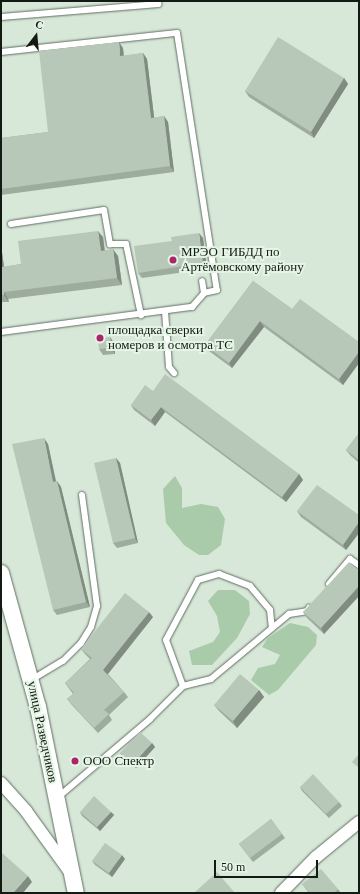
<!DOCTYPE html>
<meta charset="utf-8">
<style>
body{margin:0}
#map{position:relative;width:360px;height:894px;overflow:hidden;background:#d7e7d8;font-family:"Times New Roman",serif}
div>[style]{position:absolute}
.green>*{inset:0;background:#a9cba9}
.roads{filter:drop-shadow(0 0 1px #606e61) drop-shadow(0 0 1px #606e61)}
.service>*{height:6px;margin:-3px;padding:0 3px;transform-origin:3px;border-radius:3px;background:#fff}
.minor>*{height:12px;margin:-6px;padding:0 6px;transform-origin:6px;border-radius:6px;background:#fff}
.secondary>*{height:16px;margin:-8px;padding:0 8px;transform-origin:8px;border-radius:8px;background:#fff}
.wall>*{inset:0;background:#9eac9e}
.shaded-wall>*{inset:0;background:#818c81}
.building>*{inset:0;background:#b8c8b8}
.dots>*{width:11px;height:11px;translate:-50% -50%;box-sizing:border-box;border:2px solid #e5f5e5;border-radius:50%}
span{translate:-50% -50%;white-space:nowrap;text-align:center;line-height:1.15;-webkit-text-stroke:4px #e5f5e5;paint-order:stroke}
.poi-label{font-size:13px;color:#131913}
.left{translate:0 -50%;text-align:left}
.street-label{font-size:13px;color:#131913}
.frame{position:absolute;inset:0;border:2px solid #131913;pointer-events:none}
.north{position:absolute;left:16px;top:16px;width:40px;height:40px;-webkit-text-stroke:3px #e5f5e5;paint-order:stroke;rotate:16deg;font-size:11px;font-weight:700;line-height:16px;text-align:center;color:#131913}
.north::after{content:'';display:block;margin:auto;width:14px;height:18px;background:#131913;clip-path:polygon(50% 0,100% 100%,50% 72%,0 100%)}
.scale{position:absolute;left:214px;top:860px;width:104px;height:18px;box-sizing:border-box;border:2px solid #131913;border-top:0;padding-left:5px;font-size:12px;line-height:14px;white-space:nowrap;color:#131913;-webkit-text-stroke:3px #e5f5e5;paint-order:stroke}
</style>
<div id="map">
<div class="green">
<div style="clip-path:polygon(175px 476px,182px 488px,182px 508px,201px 504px,218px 507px,225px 519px,221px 545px,208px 555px,199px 555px,184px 545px,166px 523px,163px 489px)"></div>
<div style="clip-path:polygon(218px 590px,235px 590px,249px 601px,250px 614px,237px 638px,212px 665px,192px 665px,189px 651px,213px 642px,220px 632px,217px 616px,208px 601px)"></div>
<div style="clip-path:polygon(290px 623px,308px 627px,317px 635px,316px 645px,278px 690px,269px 695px,251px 680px,258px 668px,275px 664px,280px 655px,262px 647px,268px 638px)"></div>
</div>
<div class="roads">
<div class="service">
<div style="left:1px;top:17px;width:158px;rotate:-4.7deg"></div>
<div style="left:1px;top:52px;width:177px;rotate:-6.2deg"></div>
<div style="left:177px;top:33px;width:260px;rotate:81.2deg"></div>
<div style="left:217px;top:290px;width:13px;rotate:167deg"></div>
<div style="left:11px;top:224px;width:94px;rotate:-8.6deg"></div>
<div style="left:104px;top:210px;width:35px;rotate:80deg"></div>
<div style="left:110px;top:244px;width:16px"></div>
<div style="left:126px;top:244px;width:73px;rotate:78.1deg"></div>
<div style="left:165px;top:311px;width:56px;rotate:85.9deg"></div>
<div style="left:169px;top:367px;width:8px;rotate:50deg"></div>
<div style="left:1px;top:332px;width:193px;rotate:-7.5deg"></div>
<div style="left:192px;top:307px;width:18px;rotate:-49deg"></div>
<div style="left:204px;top:293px;width:12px;rotate:-99deg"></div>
<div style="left:329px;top:584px;width:33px;rotate:-50deg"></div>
<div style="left:350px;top:559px;width:11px;rotate:34deg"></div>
<div style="left:31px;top:680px;width:37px;rotate:-31deg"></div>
<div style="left:63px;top:661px;width:25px;rotate:-45deg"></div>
<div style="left:81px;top:643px;width:19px;rotate:-58deg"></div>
<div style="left:91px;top:627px;width:22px;rotate:-74deg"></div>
<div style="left:97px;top:606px;width:112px;rotate:-97.7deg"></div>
<div style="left:183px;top:686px;width:49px;rotate:-110.3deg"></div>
<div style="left:166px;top:640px;width:68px;rotate:-61.9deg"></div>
<div style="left:198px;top:580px;width:22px;rotate:-16deg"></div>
<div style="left:219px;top:574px;width:33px;rotate:21deg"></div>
<div style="left:250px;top:586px;width:31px;rotate:50deg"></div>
<div style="left:270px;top:610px;width:18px;rotate:84deg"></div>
<div style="left:57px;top:798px;width:122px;rotate:-40.3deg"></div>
<div style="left:150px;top:719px;width:47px;rotate:-45deg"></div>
<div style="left:183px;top:686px;width:29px;rotate:-14deg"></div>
<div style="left:211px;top:679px;width:102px;rotate:-39.8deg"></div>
<div style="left:289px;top:614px;width:18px;rotate:-9deg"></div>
<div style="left:307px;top:611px;width:4px;rotate:-56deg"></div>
</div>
<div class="minor">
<div style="left:1px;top:783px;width:38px;rotate:48deg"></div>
<div style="left:26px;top:811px;width:75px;rotate:54.2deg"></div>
<div style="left:281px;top:893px;width:49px;rotate:-45.8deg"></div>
<div style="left:315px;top:858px;width:57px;rotate:-39.3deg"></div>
</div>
<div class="secondary">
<div style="left:1px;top:573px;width:139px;rotate:74.6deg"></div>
<div style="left:38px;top:707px;width:190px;rotate:78.5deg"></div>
</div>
</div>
<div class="wall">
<div style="clip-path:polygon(1px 1px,15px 1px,1px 2px)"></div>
<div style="clip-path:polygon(123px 48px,124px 56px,143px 53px,147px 59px,154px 118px,164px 116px,168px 122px,174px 172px,1px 195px,1px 138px,48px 132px)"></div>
<div style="clip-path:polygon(344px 78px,348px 84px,314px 138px,249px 97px,245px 91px)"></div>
<div style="clip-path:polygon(103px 237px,105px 250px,118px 256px,122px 285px,8px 299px,9px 302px,1px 302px,1px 245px,4px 267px,21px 264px)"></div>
<div style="clip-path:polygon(203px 238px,207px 269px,142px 278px,138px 273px)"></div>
<div style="clip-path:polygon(253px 281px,292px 309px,359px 342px,359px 363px,343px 385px,264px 327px,232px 368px,209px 351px,205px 345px)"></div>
<div style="clip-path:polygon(114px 343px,115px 354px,103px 355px,99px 349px)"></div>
<div style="clip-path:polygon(153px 391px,299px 474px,303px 480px,286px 502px,165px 412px,155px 426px,134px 410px,131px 405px)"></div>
<div style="clip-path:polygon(359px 433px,359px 463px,350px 455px,346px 450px)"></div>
<div style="clip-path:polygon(48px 444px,56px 481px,57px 481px,61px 487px,90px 607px,57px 615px,53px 610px)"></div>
<div style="clip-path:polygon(116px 458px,120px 463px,138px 543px,117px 548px,113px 543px)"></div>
<div style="clip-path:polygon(297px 511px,359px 515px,359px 533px,346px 550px,301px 517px)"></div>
<div style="clip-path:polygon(359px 571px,359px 596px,324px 634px,307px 618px,303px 612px)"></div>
<div style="clip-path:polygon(153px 617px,108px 674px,124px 692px,128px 697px,109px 715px,112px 720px,98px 733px,71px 704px,67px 699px,73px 694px,65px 683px,90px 659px,85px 654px,81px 649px)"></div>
<div style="clip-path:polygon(259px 690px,264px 697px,237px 728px,219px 711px,214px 705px)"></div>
<div style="clip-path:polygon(152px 743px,155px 747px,136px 768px,123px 757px,120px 753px)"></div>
<div style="clip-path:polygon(300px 787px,339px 802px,342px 806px,329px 818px,302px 791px)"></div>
<div style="clip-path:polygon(80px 812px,111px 812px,114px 815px,100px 831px,82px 816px)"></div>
<div style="clip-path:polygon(271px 819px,285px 838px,253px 862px,239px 844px)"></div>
<div style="clip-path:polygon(125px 859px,112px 877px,95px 865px,92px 861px)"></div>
<div style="clip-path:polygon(302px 884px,338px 889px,341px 893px,309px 893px)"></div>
</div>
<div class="shaded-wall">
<div style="clip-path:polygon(119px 42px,123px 48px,124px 61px,120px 56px)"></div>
<div style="clip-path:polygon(143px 53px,147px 59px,155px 124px,151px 118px)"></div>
<div style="clip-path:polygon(344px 78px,348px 84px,314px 138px,311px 132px)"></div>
<div style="clip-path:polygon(164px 116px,168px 122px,174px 172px,170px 166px)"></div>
<div style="clip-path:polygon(98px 231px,103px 237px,105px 257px,101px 251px)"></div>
<div style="clip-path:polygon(199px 233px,203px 238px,207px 269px,203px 263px)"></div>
<div style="clip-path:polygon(1px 245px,5px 274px,1px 268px)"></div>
<div style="clip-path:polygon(113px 249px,118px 256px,122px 285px,117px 278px)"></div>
<div style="clip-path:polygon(4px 292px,8px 299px,9px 302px,4px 295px)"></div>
<div style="clip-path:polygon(260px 321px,264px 327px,232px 368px,229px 363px)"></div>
<div style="clip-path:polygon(110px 337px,114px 343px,115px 354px,111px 348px)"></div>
<div style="clip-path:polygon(359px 352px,359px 363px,343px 385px,339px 379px)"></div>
<div style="clip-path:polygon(161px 407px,165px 412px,155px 426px,151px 420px)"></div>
<div style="clip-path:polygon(44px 438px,48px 444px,57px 487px,53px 482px)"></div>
<div style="clip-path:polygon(116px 458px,120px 463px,138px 543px,135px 538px)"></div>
<div style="clip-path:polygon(299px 474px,303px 480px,286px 502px,282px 497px)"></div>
<div style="clip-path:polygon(57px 481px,61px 487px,90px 607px,86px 602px)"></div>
<div style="clip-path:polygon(359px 522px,359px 533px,346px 550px,343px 545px)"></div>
<div style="clip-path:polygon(359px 586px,359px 596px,324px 634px,321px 628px)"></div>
<div style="clip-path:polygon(149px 612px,153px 617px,107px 675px,103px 670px)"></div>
<div style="clip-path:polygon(259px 690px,264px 697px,237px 728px,233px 721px)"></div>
<div style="clip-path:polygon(152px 743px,155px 747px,136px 768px,133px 764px)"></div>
<div style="clip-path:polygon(111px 812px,114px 815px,100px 831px,97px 827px)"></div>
<div style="clip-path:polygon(122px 855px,125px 859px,112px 877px,109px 873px)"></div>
<div style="clip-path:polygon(28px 876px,32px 882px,23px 893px,13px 893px)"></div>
</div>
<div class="building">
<div style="clip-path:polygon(278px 37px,344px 78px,311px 132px,245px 91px)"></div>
<div style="clip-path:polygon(119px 42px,120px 56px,143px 53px,151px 118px,164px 116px,170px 166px,1px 189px,1px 138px,48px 132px,39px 51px)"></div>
<div style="clip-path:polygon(98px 231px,101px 251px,113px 249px,117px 278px,4px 292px,4px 295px,1px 295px,1px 267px,21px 264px,18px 241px)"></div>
<div style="clip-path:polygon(199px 233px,203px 263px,138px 273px,134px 246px,172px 241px,171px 237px)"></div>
<div style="clip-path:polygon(253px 281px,292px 309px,300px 299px,359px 342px,359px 352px,339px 379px,260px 321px,229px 363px,205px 345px)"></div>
<div style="clip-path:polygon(110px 337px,111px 348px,99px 349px,98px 339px)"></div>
<div style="clip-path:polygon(165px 374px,299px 474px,282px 497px,161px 407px,151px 420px,131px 405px,145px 385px,153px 391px)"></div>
<div style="clip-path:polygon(359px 433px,359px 460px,346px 450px)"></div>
<div style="clip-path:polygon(44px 438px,53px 482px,57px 481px,86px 602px,53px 610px,12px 444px)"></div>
<div style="clip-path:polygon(116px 458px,135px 538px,113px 543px,94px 463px)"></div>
<div style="clip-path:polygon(317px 485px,359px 515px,359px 522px,343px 545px,297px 511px)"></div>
<div style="clip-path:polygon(349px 562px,359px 571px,359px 586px,321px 628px,303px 612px)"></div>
<div style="clip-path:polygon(125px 593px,149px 612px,103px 670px,124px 692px,104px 710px,109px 714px,94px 728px,67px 699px,74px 693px,65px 683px,92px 658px,81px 649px)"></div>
<div style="clip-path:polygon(240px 674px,259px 690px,233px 721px,214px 705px)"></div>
<div style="clip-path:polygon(140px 732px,152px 743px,133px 764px,120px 753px)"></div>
<div style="clip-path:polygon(359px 754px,359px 768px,352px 762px)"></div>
<div style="clip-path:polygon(313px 774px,339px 802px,326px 814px,300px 787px)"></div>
<div style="clip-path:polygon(94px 796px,111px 812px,97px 827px,80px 812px)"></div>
<div style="clip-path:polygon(271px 819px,282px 834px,250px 858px,239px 844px)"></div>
<div style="clip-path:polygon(105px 843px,122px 855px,109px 873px,92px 861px)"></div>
<div style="clip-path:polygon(1px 852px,28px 876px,13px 893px,1px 893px)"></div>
<div style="clip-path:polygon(321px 869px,338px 889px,334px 893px,310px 893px,302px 884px)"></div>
<div style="clip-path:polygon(217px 872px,235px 893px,196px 893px,195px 892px)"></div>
</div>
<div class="dots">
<div style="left:173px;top:260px;background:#ac256a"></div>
<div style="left:100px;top:338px;background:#ac256a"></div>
<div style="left:75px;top:761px;background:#ac256a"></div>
</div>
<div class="poi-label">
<span class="left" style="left:181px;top:260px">МРЭО ГИБДД по<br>Артёмовскому району</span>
<span class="left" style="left:108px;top:338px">площадка сверки<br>номеров и осмотра ТС</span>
<span class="left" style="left:83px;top:761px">ООО Спектр</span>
</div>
<div class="street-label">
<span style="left:42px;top:732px;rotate:78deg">улица Разведчиков</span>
</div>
<div class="frame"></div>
<div class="north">С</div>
<div class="scale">50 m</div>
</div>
